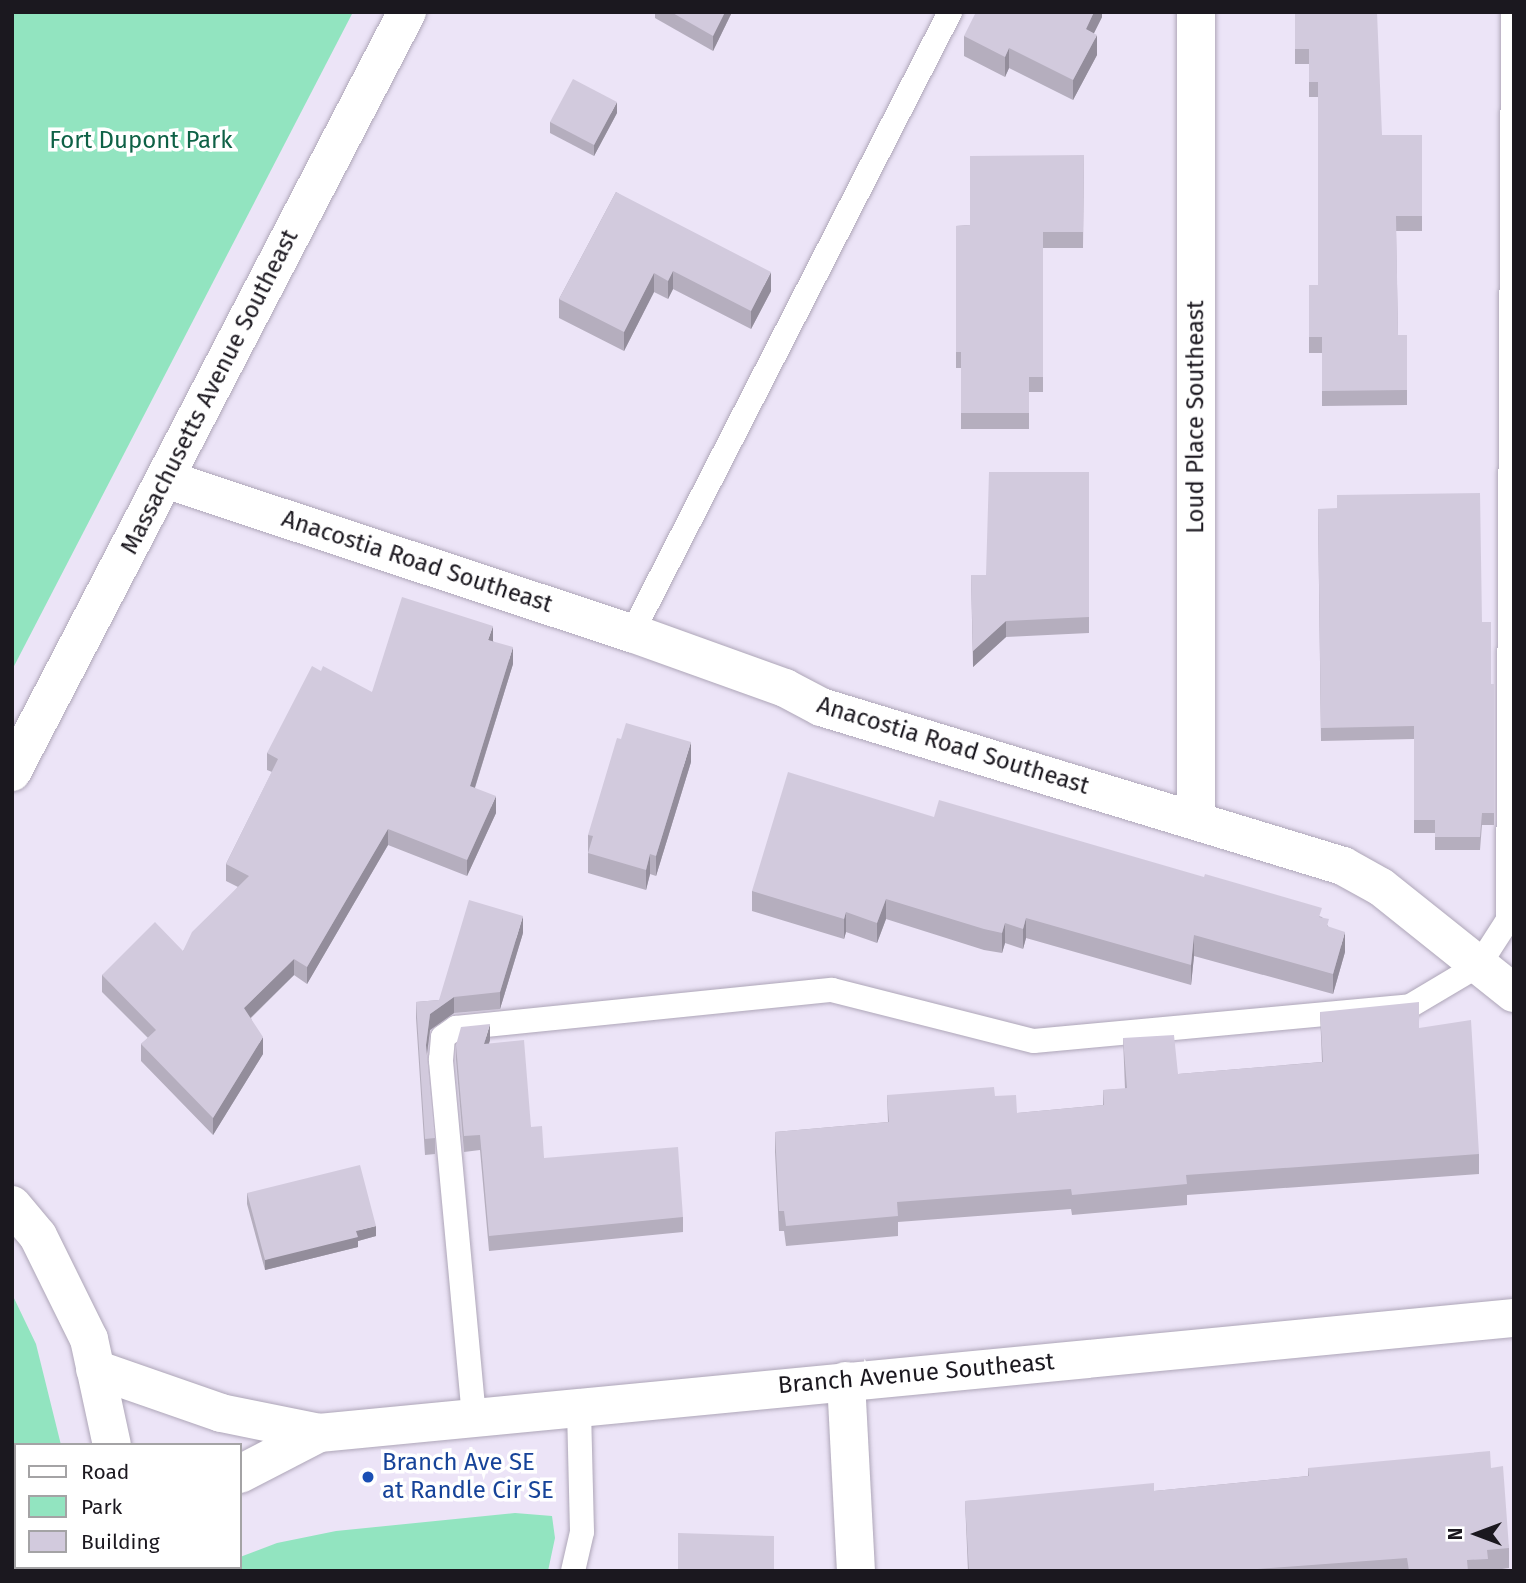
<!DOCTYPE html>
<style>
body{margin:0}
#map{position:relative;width:1526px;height:1583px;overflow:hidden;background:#ece4f7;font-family:"Fira Sans",sans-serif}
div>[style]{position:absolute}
.green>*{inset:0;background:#92e4c0}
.roads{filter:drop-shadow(0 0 2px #aea6b8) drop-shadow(0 0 2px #aea6b8)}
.lane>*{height:24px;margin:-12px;padding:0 12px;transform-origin:12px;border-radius:12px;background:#fff}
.street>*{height:38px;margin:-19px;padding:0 19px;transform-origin:19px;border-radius:19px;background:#fff}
.secondary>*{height:38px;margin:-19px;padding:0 19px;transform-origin:19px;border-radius:19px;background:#fff}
.wall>*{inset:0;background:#b5aebe}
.shaded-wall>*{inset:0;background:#938d9b}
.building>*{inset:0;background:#d2cadd}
.dots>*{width:19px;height:19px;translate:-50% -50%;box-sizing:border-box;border:4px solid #fff;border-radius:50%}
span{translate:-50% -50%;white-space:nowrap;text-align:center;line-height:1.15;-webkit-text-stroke:7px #fff;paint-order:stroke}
.park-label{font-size:24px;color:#0e6146}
.street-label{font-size:24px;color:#1b181f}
.transit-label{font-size:24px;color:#164399}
.left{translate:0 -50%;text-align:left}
.frame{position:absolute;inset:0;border:14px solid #1b181f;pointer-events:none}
.legend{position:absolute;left:14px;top:1443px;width:228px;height:126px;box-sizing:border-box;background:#fff;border:2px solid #a4a3a5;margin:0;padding:9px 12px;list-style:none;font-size:21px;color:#1b181f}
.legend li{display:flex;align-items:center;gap:14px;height:35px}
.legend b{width:35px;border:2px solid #a4a3a5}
.north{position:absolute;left:1442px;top:1499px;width:70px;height:70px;-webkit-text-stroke:5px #fff;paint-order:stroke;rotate:270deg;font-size:19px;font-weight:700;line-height:28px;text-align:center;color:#1b181f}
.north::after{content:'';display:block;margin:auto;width:24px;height:32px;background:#1b181f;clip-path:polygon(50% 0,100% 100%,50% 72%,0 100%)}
</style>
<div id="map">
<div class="green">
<div style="clip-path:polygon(12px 12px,353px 12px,12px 670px)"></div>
<div style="clip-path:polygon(12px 1294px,36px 1344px,61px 1445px,16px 1445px,16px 1567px,60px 1567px,59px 1571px,12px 1571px)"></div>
<div style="clip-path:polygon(515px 1513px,552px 1516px,555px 1538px,548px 1571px,220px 1571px,240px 1567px,240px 1557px,277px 1543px,336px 1531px)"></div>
</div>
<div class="roads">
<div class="lane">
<div style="left:632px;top:633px;width:698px;rotate:-62.88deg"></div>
<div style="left:474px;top:1417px;width:359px;rotate:-95.3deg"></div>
<div style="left:441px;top:1060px;width:23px;rotate:-85deg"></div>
<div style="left:443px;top:1037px;width:16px;rotate:-35deg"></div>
<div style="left:456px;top:1028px;width:378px;rotate:-5.8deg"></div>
<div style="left:832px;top:990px;width:208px;rotate:14.2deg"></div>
<div style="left:1034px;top:1041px;width:378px;rotate:-5.3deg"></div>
<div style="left:1410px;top:1006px;width:80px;rotate:-30.7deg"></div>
<div style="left:1479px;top:965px;width:54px;rotate:-57.2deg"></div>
<div style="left:1508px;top:920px;width:908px;rotate:-89.68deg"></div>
<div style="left:573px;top:1571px;width:40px;rotate:-77deg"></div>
<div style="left:582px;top:1532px;width:126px;rotate:-91.4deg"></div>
</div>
<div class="street">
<div style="left:1196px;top:12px;width:809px;rotate:90deg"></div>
<div style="left:165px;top:479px;width:492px;rotate:18.3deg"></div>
<div style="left:632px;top:633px;width:163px;rotate:19.8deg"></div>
<div style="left:785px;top:688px;width:41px;rotate:27.8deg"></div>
<div style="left:821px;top:707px;width:546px;rotate:16.94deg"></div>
<div style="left:1343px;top:866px;width:43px;rotate:28.9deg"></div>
<div style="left:1381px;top:887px;width:170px;rotate:38.6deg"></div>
<div style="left:846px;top:1381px;width:190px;rotate:87deg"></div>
</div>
<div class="secondary">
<div style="left:12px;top:772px;width:857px;rotate:-62.54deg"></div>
<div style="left:12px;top:1205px;width:40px;rotate:50deg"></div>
<div style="left:38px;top:1236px;width:115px;rotate:63.7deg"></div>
<div style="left:89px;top:1339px;width:108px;rotate:77.8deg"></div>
<div style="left:95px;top:1369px;width:133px;rotate:19.2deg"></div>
<div style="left:221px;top:1413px;width:100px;rotate:11.5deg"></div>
<div style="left:319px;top:1433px;width:1201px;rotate:-5.5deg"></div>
<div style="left:240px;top:1474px;width:89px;rotate:-27.4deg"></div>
<div style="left:108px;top:1571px;width:4px;rotate:-90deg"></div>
</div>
</div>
<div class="wall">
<div style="clip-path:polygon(655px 12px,732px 12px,713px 51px,655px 18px)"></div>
<div style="clip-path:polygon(1102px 12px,1102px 17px,1094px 33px,1097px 55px,1073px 100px,1009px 68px,1005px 77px,964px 56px,964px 36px)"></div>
<div style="clip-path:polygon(1295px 12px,1382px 135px,1422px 135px,1422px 231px,1396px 231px,1398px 335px,1407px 335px,1407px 405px,1322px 406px,1322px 353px,1309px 353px,1309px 285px,1318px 285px,1318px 97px,1309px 97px,1309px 64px,1295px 64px)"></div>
<div style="clip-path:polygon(617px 113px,594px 156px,550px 133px,550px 122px)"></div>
<div style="clip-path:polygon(1084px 155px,1083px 248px,1043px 248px,1043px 392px,1029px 392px,1029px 429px,961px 429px,961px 368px,956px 368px,956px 226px,970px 225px)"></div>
<div style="clip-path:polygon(616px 192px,771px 291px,751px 329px,673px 289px,668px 299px,654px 292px,624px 351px,559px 318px,559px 299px)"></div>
<div style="clip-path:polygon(1089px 472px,1089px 633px,1006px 637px,973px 667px,971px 575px,986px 575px)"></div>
<div style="clip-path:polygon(1318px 509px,1482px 622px,1491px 684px,1494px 684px,1494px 825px,1482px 825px,1480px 850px,1435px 850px,1435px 833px,1414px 833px,1414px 739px,1321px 741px)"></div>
<div style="clip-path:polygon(493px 641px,513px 664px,475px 788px,496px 813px,467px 876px,388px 845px,307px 984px,294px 975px,251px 1018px,263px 1054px,213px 1135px,141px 1061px,141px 1044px,148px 1038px,102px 992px,102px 975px,183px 951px,238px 887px,226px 881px,226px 864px,272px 772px,267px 770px,267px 753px,372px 692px)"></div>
<div style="clip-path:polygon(691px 762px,656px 876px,650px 874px,646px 890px,588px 873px,588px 835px)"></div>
<div style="clip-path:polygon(934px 817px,1322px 917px,1345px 952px,1333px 994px,1194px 956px,1191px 985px,1026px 938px,1023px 949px,1005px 943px,1002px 953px,984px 950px,886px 919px,877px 943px,846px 932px,844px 939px,752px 911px,752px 891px)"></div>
<div style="clip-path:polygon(523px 933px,500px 1009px,454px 1013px,430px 1030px,427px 1054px,435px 1138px,435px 1154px,425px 1155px,416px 1018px,416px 1002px,439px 1000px)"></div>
<div style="clip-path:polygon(1320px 1012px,1419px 1028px,1479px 1154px,1479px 1174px,1187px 1195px,1187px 1205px,1072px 1215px,1071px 1209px,898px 1222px,898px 1236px,786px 1246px,784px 1231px,779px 1231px,775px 1152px,775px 1132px,888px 1122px,887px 1095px,995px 1096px,1017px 1113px,1103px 1105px,1103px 1090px,1125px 1089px,1123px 1038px,1178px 1074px,1322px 1062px)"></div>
<div style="clip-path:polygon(490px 1040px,489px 1043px,531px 1127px,544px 1158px,683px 1217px,683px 1232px,489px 1251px,480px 1150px,464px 1152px,456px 1060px,456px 1045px)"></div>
<div style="clip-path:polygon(247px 1193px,376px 1236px,358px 1241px,358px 1247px,265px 1270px,247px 1204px)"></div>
<div style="clip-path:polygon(1308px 1468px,1491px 1468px,1509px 1548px,1509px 1568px,1488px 1571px,968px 1571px,965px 1501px,1154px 1491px,1308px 1476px)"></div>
</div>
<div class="shaded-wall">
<div style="clip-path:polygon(725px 12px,732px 12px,713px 51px,713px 36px)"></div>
<div style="clip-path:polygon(1094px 12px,1102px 12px,1102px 17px,1086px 49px,1086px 29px)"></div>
<div style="clip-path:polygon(1097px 35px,1097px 55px,1073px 100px,1073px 80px)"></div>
<div style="clip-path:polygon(1009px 48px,1009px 68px,1005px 77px,1005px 57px)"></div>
<div style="clip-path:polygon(617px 102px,617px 113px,594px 156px,594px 145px)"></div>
<div style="clip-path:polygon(673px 271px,673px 289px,668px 299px,668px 281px)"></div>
<div style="clip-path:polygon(771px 272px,771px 291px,751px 329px,751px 311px)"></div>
<div style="clip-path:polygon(654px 273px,654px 292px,624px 351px,624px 332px)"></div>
<div style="clip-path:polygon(1006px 621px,1006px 637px,973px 667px,973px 651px)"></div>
<div style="clip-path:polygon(493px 626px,493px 643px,488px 640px)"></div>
<div style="clip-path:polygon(513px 647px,513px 664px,470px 803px,470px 786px)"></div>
<div style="clip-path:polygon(691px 742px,691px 762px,656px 876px,656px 856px)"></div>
<div style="clip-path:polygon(496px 796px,496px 813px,467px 876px,467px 860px)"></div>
<div style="clip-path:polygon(388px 829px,388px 845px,307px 984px,307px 967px)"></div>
<div style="clip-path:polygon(650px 854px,650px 874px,646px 890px,646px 870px)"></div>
<div style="clip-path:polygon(886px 899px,886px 919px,877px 943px,877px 923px)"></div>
<div style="clip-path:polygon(846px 912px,846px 932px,844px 939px,844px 919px)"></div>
<div style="clip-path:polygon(523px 916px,523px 933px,500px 1009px,500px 992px)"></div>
<div style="clip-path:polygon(1026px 918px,1026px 938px,1023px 949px,1023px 929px)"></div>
<div style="clip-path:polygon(1005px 923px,1005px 943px,1002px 953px,1002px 933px)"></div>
<div style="clip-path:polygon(1345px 932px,1345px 952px,1333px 994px,1333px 974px)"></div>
<div style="clip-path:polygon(1194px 935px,1194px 956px,1191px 985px,1191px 965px)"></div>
<div style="clip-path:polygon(294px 959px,294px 975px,244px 1024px,244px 1008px)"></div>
<div style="clip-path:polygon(454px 997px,454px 1013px,430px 1030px,426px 1061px,426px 1045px,430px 1014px)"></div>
<div style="clip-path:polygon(490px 1024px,490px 1040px,484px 1059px,484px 1044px)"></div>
<div style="clip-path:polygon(263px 1037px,263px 1054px,213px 1135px,213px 1118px)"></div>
<div style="clip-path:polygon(376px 1226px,376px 1236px,358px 1241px,358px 1247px,265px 1270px,265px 1260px,356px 1231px)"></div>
</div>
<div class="building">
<div style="clip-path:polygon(671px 12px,725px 12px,713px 36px)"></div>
<div style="clip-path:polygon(976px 12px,1094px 12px,1086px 29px,1097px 35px,1073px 80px,1009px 48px,1005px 57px,964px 36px)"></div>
<div style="clip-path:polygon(1295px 12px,1377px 12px,1382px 135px,1422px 135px,1422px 216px,1396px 216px,1398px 335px,1407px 335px,1407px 390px,1322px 391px,1322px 337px,1309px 337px,1309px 285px,1318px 285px,1318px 82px,1309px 82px,1309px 49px,1295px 49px)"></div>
<div style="clip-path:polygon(573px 79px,617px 102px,594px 145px,550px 122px)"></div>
<div style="clip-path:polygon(1084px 155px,1083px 232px,1043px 232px,1043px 377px,1029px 377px,1029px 413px,961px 413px,961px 352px,956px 352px,956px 226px,970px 225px,970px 156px)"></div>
<div style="clip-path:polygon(616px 192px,771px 272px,751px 311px,673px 271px,668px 281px,654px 273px,624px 332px,559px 299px)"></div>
<div style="clip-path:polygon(989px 472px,1089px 472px,1089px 617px,1006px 621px,973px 651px,971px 575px,986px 575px)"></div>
<div style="clip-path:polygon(1480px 493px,1482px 622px,1491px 622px,1491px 684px,1494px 684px,1494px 813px,1482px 813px,1480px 837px,1435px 837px,1435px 820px,1414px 820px,1414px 726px,1321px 728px,1318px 509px,1337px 508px,1337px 495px)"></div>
<div style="clip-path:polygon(402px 597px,493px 626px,488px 640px,513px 647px,470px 786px,496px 796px,467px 860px,388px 829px,307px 967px,294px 959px,244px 1008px,263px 1037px,213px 1118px,141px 1044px,156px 1030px,102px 975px,155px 922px,183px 951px,192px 932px,249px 876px,226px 864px,278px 759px,267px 753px,312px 666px,321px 671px,323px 666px,372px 692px)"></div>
<div style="clip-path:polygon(626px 723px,691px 742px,656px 856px,650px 854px,646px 870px,588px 853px,593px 836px,588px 835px,617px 738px,621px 739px)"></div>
<div style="clip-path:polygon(788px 772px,934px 817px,939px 800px,1204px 877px,1205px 874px,1322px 908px,1319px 917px,1329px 919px,1327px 926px,1345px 932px,1333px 974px,1194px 935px,1191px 965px,1026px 918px,1023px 929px,1005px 923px,1002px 933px,984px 929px,886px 899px,877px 923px,846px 912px,844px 919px,752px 891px)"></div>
<div style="clip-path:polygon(469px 900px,523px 916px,500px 992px,454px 997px,430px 1014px,426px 1045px,435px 1138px,425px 1139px,416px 1002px,439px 1000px)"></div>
<div style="clip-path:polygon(1419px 1002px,1419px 1028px,1471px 1020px,1479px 1154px,1186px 1175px,1187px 1184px,1072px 1195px,1071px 1189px,897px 1202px,898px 1216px,786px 1226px,784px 1211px,779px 1211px,775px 1132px,889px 1122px,887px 1095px,994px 1087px,995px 1096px,1016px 1095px,1017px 1113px,1104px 1105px,1103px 1090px,1127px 1088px,1123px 1038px,1174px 1035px,1178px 1074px,1323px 1062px,1320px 1012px)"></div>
<div style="clip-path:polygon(490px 1024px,484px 1044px,524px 1040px,531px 1127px,542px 1126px,544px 1158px,678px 1147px,683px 1217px,489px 1236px,480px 1135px,464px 1136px,456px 1045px,461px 1027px)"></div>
<div style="clip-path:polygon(360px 1165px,376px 1226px,356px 1231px,358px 1237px,265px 1260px,247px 1193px)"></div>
<div style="clip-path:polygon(1490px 1451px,1491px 1468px,1503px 1466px,1509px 1548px,1487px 1550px,1488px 1559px,1467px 1560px,1468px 1571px,1409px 1571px,1407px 1558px,1230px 1571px,969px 1571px,965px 1501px,1154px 1483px,1154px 1491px,1309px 1476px,1308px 1468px)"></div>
<div style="clip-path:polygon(678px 1533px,774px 1536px,774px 1571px,678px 1571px)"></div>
</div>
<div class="dots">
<div style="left:368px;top:1477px;background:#1a4fb4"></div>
</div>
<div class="park-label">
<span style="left:141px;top:141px">Fort Dupont Park</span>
</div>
<div class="street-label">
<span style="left:210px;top:392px;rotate:-63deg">Massachusetts Avenue Southeast</span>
<span style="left:1196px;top:417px;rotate:-90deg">Loud Place Southeast</span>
<span style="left:417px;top:562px;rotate:18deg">Anacostia Road Southeast</span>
<span style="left:953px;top:746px;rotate:17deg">Anacostia Road Southeast</span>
<span style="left:916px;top:1374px;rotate:-5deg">Branch Avenue Southeast</span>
</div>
<div class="transit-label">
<span class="left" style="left:382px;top:1477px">Branch Ave SE<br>at Randle Cir SE</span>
</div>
<div class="frame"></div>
<ul class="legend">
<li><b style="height:9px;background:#fff"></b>Road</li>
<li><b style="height:19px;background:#92e4c0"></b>Park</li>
<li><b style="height:19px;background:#d2cadd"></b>Building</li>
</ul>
<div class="north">N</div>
</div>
